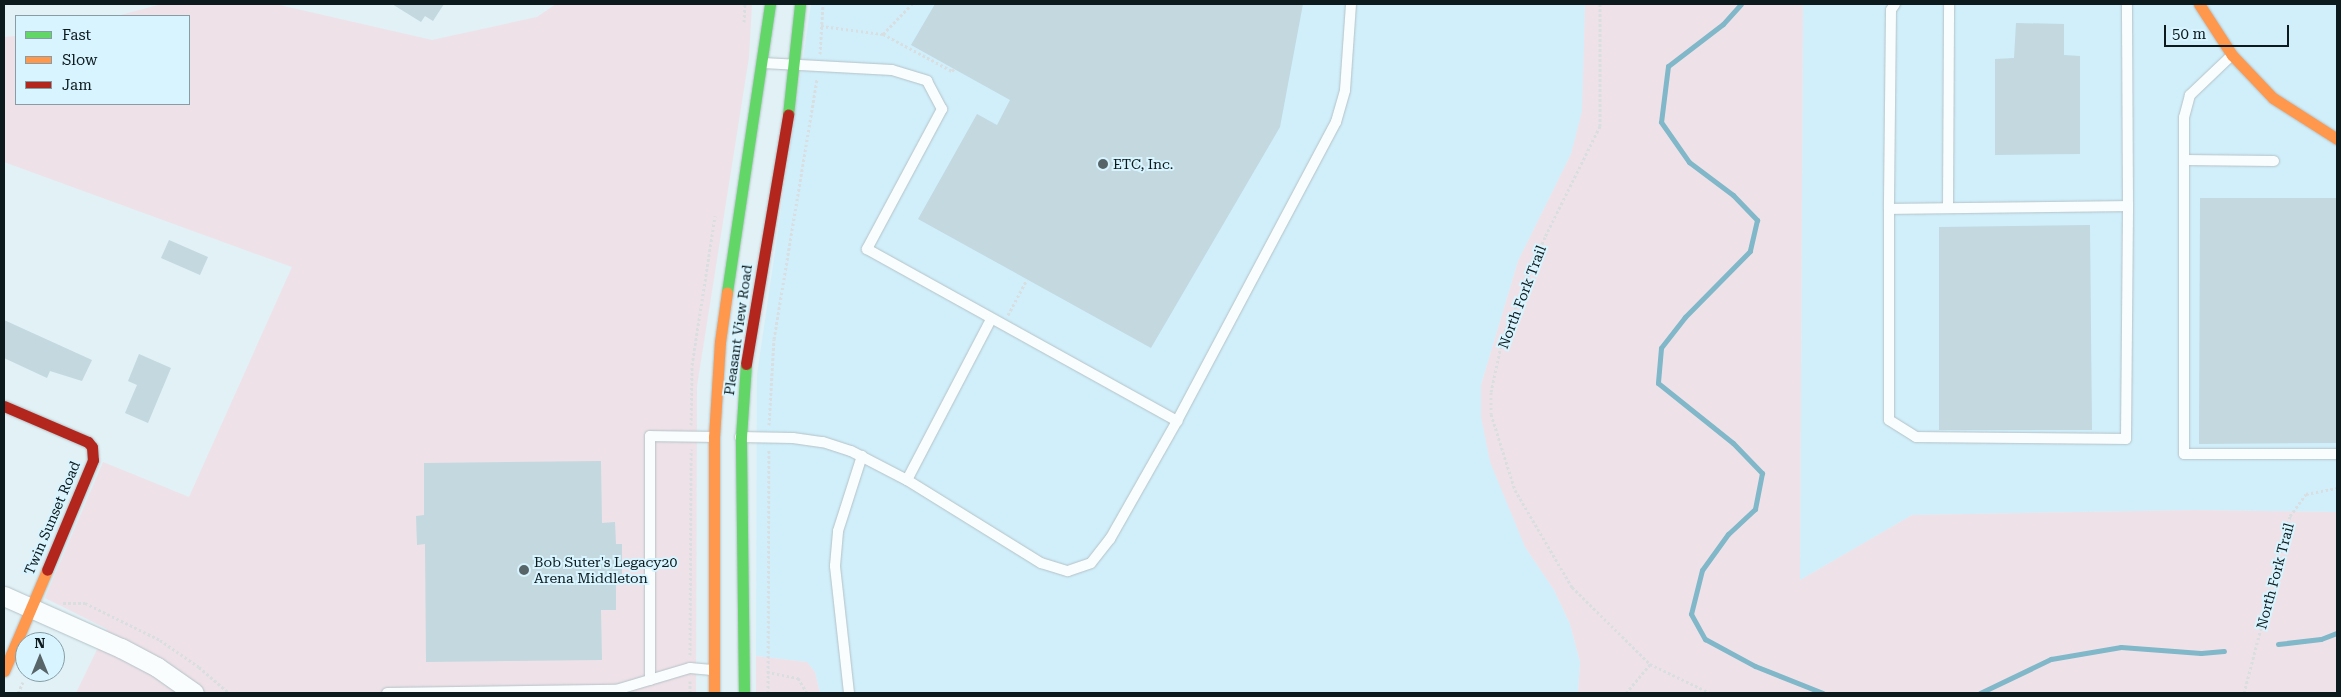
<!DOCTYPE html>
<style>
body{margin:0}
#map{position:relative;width:2341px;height:697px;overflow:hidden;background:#e1f1f6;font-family:"Roboto Serif",serif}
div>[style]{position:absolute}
.built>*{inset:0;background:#d0effb}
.green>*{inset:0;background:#eee2e8}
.stream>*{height:5px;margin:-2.5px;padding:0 2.5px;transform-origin:2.5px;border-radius:2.5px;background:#80b7c9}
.building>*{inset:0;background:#c3d8df}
.path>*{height:3px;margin-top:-1.5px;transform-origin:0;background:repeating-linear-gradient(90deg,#d9dee0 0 2.5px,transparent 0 5px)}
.roads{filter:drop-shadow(0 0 1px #b4c2c6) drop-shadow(0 0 1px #b4c2c6)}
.lane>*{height:10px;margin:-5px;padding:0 5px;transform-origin:5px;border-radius:5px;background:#fafdfe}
.street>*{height:19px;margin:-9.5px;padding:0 9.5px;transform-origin:9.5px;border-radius:9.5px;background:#fafdfe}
.fast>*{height:11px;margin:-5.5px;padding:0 5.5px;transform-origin:5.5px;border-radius:5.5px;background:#63d668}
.slow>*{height:11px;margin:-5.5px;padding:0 5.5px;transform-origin:5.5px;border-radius:5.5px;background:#ff974d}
.jam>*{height:11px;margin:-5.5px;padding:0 5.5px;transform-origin:5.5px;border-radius:5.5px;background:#b3261e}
.dots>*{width:14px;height:14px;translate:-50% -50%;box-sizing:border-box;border:2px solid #d8f5ff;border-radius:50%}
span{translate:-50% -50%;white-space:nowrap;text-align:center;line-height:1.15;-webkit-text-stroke:4px #d8f5ff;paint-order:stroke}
.poi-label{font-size:14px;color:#0c191d}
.left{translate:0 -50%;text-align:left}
.street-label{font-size:14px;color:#0c191d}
.frame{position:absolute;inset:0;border:5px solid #0c191d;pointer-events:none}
.legend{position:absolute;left:15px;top:15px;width:175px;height:90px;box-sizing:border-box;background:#d8f5ff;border:1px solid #869da5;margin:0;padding:6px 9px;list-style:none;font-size:15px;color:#0c191d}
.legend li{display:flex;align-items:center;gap:10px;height:25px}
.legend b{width:25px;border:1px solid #869da5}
.north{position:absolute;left:15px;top:632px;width:50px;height:50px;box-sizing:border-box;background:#d8f5ff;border:1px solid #869da5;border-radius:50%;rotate:0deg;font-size:14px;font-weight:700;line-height:20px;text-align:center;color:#0c191d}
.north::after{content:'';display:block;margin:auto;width:18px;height:22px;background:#576569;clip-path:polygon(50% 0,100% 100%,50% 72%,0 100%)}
.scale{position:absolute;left:2164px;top:25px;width:125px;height:22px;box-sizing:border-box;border:2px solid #0c191d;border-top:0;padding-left:6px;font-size:15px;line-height:18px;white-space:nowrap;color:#0c191d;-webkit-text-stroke:4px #d8f5ff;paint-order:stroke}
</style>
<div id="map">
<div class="built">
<div style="clip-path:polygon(811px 4px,1585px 4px,1583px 111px,1571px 154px,1518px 261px,1481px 385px,1525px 547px,1554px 590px,1570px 624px,1580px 662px,1578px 693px,820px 693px,815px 672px,807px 662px,756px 656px,757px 375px)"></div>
<div style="clip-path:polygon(1803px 4px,2337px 4px,2337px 512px,2194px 510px,1912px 515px,1800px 580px)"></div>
</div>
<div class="green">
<div style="clip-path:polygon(162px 4px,275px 4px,432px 40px,537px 17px,556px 4px,752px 4px,749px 57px,697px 386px,696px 693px,76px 693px,107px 629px,45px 598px,103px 462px,189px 497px,292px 267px,4px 162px,4px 37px,16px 36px,16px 104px,189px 104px,189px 16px,117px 16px)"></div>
<div style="clip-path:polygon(1585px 4px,1803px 4px,1800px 580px,1912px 515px,2194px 510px,2337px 512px,2337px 693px,1578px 693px,1580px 662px,1570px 624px,1554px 590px,1525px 547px,1490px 462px,1481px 417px,1481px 385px,1518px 261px,1571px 154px,1582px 111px)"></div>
<div style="clip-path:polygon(756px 656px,807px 662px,815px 672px,820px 693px,756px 693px)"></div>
</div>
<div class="stream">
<div style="left:1741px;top:4px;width:27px;rotate:132deg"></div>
<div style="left:1723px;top:24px;width:69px;rotate:142.6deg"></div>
<div style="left:1668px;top:66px;width:56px;rotate:97.1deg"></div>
<div style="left:1661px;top:122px;width:49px;rotate:55deg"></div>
<div style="left:1689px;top:162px;width:55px;rotate:36.9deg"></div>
<div style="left:1733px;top:195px;width:35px;rotate:46deg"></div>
<div style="left:1757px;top:220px;width:32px;rotate:103deg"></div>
<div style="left:1750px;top:251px;width:93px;rotate:134.6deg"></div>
<div style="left:1685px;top:317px;width:39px;rotate:128deg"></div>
<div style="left:1661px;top:348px;width:35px;rotate:95deg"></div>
<div style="left:1658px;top:383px;width:96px;rotate:38.7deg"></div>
<div style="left:1733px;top:443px;width:42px;rotate:46deg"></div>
<div style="left:1762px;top:473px;width:37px;rotate:101deg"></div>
<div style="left:1755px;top:509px;width:37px;rotate:137deg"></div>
<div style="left:1728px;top:534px;width:44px;rotate:125.8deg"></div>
<div style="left:1702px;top:570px;width:45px;rotate:104deg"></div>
<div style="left:1691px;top:614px;width:29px;rotate:61deg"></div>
<div style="left:1705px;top:639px;width:57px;rotate:28.4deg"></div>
<div style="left:1755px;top:666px;width:73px;rotate:21.7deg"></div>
<div style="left:2278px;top:644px;width:43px;rotate:-6.6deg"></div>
<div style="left:2321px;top:639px;width:17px;rotate:-21deg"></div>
<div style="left:1980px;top:693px;width:79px;rotate:-25.6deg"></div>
<div style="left:2051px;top:659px;width:71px;rotate:-9.7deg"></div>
<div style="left:2121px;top:647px;width:80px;rotate:4.3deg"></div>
<div style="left:2201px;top:653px;width:23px;rotate:-5deg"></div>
</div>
<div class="building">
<div style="clip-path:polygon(392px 4px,444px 4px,433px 21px,425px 16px,421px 22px)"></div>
<div style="clip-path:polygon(935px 4px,1303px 4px,1280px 127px,1151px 348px,918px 219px,977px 114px,997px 125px,1010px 100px,911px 45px)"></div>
<div style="clip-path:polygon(2016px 23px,2064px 24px,2064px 55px,2080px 56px,2080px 154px,1995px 155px,1995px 59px,2014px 58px)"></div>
<div style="clip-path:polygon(2200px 198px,2337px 198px,2337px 443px,2199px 444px)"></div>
<div style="clip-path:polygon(2090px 225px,2092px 430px,1939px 430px,1939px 227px)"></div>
<div style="clip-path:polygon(169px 240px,208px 257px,200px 275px,161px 258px)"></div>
<div style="clip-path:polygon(4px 320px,92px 360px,82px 381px,50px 371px,47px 378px,4px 358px)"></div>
<div style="clip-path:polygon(139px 354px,171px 368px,148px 423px,125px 413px,137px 385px,128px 381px)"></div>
<div style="clip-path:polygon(601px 461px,602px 523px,615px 522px,616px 544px,622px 544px,622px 578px,616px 578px,616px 610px,601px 610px,602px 660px,426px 662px,425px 544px,417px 545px,416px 516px,424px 515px,424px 463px)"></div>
</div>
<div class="path">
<div style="left:1600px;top:4px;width:122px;rotate:90deg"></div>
<div style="left:1600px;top:126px;width:124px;rotate:116.4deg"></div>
<div style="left:1545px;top:237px;width:108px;rotate:113deg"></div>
<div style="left:1503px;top:336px;width:57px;rotate:102.1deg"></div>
<div style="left:1491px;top:392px;width:22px;rotate:90deg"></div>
<div style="left:1491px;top:414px;width:80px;rotate:72.5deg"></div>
<div style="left:1515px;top:490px;width:113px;rotate:59.6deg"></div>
<div style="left:1572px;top:587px;width:110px;rotate:44.6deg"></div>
<div style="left:1650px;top:664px;width:67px;rotate:25.8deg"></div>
<div style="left:744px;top:22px;width:18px;rotate:-87deg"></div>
<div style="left:821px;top:26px;width:63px;rotate:7.4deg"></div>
<div style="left:883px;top:34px;width:78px;rotate:28.2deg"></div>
<div style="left:952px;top:71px;width:3px;rotate:-45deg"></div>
<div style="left:883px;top:34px;width:42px;rotate:-46deg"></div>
<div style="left:820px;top:54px;width:50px;rotate:-86.6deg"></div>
<div style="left:1008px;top:315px;width:40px;rotate:-62deg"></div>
<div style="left:691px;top:425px;width:60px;rotate:-89deg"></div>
<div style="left:692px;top:365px;width:151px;rotate:-81.2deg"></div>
<div style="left:769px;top:425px;width:86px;rotate:-86.7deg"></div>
<div style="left:774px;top:339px;width:265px;rotate:-80.6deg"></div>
<div style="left:63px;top:603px;width:22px"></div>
<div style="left:85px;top:603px;width:84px;rotate:26.3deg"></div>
<div style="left:160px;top:640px;width:47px;rotate:34.7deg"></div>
<div style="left:199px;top:667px;width:40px;rotate:41deg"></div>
<div style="left:690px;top:655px;width:206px;rotate:-89.7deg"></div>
<div style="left:767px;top:672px;width:32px;rotate:11deg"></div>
<div style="left:798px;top:678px;width:17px;rotate:59deg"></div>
<div style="left:18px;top:693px;width:12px;rotate:-66deg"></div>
<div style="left:690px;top:693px;width:12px;rotate:-90deg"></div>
<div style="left:768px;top:693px;width:244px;rotate:-89.8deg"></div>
<div style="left:1626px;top:693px;width:38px;rotate:-50deg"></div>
<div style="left:2244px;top:693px;width:183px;rotate:-75.4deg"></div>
<div style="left:2290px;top:516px;width:27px;rotate:-54deg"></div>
<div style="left:2306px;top:494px;width:32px;rotate:-11deg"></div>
</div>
<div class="roads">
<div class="lane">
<div style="left:1895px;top:4px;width:7px;rotate:124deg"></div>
<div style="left:1891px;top:10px;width:199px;rotate:90.6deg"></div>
<div style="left:1889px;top:209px;width:239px;rotate:-0.7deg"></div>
<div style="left:2128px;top:206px;width:202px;rotate:-90.3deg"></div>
<div style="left:2231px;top:56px;width:57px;rotate:136.4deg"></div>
<div style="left:2190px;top:95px;width:23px;rotate:105deg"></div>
<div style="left:2184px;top:117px;width:337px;rotate:90deg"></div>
<div style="left:2184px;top:454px;width:153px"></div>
<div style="left:763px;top:63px;width:129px;rotate:3.1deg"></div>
<div style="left:892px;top:70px;width:37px;rotate:17deg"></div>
<div style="left:927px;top:81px;width:32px;rotate:62deg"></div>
<div style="left:942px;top:109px;width:159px;rotate:118.2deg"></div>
<div style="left:867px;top:249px;width:355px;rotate:29deg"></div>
<div style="left:1177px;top:421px;width:339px;rotate:-62deg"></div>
<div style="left:1336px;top:122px;width:33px;rotate:-74deg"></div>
<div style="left:1345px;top:90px;width:86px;rotate:-86deg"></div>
<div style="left:2184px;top:160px;width:90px;rotate:0.6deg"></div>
<div style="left:1948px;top:208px;width:204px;rotate:-89.7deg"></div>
<div style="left:1889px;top:209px;width:211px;rotate:90deg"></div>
<div style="left:1889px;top:420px;width:32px;rotate:32deg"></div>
<div style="left:1916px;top:437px;width:210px;rotate:0.5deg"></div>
<div style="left:2126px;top:439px;width:233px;rotate:-89.5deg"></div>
<div style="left:740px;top:437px;width:53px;rotate:1.1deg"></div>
<div style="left:793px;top:438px;width:30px;rotate:8deg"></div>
<div style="left:823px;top:442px;width:29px;rotate:18deg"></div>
<div style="left:851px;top:451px;width:63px;rotate:27.4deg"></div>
<div style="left:907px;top:480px;width:158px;rotate:31.8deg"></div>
<div style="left:1041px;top:563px;width:28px;rotate:17deg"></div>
<div style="left:1068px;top:571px;width:24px;rotate:-19deg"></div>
<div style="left:1091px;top:563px;width:31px;rotate:-52deg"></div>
<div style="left:1110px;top:539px;width:136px;rotate:-60.4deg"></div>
<div style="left:907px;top:480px;width:182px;rotate:-62.4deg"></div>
<div style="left:650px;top:680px;width:244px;rotate:-90deg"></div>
<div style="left:650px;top:436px;width:63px;rotate:0.9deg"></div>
<div style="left:387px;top:693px;width:229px;rotate:-0.8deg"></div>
<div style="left:616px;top:690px;width:77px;rotate:-16.6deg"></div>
<div style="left:690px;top:668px;width:22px;rotate:5deg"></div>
<div style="left:849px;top:693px;width:128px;rotate:-96.3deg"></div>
<div style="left:835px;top:566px;width:35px;rotate:-85deg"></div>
<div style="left:838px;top:531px;width:79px;rotate:-72.3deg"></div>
</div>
<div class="street">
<div style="left:4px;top:596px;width:128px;rotate:24deg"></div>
<div style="left:121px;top:648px;width:41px;rotate:27.8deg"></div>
<div style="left:157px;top:667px;width:45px;rotate:35.1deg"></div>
</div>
<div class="fast">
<div style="left:788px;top:115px;width:112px;rotate:-83.8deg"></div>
<div style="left:727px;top:292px;width:291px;rotate:-81.5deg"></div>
<div style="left:744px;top:693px;width:256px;rotate:-90.7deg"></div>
<div style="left:741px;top:437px;width:73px;rotate:-86.1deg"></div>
</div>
<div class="slow">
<div style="left:2199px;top:4px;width:61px;rotate:57.1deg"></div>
<div style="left:2232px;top:55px;width:59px;rotate:46.4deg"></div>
<div style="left:2273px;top:98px;width:76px;rotate:32.6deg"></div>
<div style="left:4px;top:671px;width:110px;rotate:-66.9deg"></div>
<div style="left:714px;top:693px;width:256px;rotate:-90deg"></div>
<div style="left:714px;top:437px;width:95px;rotate:-86.4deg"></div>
<div style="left:720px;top:342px;width:50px;rotate:-82deg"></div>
</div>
<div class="jam">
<div style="left:746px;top:364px;width:253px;rotate:-80.4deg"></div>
<div style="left:4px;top:406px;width:91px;rotate:23.2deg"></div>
<div style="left:88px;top:442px;width:6px;rotate:51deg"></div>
<div style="left:92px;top:447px;width:13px;rotate:86deg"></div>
<div style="left:93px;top:460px;width:119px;rotate:112.7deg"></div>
</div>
</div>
<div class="dots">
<div style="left:1103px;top:164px;background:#576569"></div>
<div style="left:524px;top:570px;background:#576569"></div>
</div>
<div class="poi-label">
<span class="left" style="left:1113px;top:164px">ETC, Inc.</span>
<span class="left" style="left:534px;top:570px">Bob Suter's Legacy20<br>Arena Middleton</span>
</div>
<div class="street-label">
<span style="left:1522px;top:297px;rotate:-69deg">North Fork Trail</span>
<span style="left:738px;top:330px;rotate:-82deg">Pleasant View Road</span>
<span style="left:52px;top:518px;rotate:-67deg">Twin Sunset Road</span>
<span style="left:2275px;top:576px;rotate:-75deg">North Fork Trail</span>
</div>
<div class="frame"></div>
<ul class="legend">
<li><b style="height:6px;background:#63d668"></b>Fast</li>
<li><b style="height:6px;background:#ff974d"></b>Slow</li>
<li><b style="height:6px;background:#b3261e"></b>Jam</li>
</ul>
<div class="north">N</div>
<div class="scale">50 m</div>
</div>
